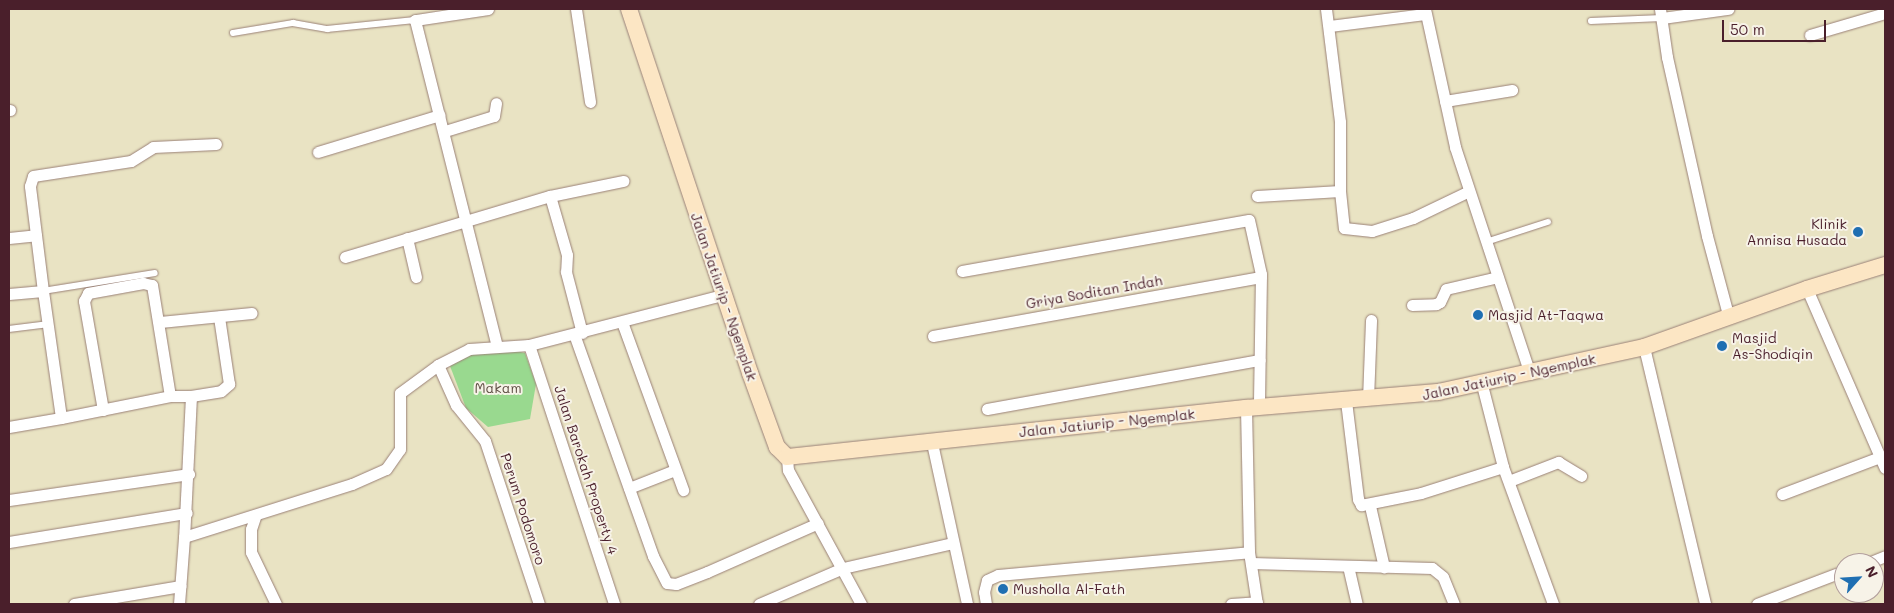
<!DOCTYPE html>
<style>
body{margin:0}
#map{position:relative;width:1894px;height:613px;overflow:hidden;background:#e9e3c3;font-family:Mali,sans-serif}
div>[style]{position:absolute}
.green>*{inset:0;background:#99d98f}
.roads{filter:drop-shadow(0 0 1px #9a8177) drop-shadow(0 0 1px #9a8177)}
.lane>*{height:5.5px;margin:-2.75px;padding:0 2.75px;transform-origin:2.75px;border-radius:2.75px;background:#fff}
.street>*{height:11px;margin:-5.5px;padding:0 5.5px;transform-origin:5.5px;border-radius:5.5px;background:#fff}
.secondary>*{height:16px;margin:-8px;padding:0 8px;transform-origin:8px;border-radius:8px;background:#fce6c4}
.dots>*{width:14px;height:14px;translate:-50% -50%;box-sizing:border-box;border:2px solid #f7f3e8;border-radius:50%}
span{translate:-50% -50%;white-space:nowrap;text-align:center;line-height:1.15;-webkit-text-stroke:4px #f7f3e8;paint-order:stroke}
.poi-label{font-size:14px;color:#4a1f2b}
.right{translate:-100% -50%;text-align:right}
.left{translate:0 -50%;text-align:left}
.street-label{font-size:14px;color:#4a1f2b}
.park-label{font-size:14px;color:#5e4e44}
.frame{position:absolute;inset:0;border:10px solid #4a1f2b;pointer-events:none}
.north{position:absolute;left:1834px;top:553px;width:50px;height:50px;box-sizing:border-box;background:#f7f3e8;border:1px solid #b29e9c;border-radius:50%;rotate:64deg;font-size:14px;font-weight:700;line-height:20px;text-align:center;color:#4a1f2b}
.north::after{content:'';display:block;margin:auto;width:18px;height:22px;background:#1f6fb2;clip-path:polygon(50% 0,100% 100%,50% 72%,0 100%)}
.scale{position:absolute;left:1722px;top:20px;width:104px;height:22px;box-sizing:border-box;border:2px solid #4a1f2b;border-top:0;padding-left:6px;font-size:15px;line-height:18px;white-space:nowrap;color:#4a1f2b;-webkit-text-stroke:4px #f7f3e8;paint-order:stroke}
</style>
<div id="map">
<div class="green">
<div style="clip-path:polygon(511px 350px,525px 353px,536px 384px,530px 419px,488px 427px,466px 408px,450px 366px,475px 353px)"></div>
</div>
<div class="roads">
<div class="lane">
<div style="left:1591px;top:21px;width:71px;rotate:-2.4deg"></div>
<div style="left:233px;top:33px;width:61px;rotate:-9.5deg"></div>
<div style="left:293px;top:23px;width:35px;rotate:10deg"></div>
<div style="left:327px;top:29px;width:88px;rotate:-5.8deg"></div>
<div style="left:1486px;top:242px;width:65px;rotate:-17.9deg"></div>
<div style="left:43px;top:291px;width:113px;rotate:-9.1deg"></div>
<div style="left:9px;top:329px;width:38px;rotate:-7deg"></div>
</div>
<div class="street">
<div style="left:488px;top:9px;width:74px;rotate:171.4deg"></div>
<div style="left:415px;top:20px;width:337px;rotate:75.9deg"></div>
<div style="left:576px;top:9px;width:94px;rotate:81.4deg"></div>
<div style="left:1326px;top:9px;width:114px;rotate:82.9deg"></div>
<div style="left:1340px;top:122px;width:69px;rotate:90deg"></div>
<div style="left:1425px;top:9px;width:141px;rotate:77.7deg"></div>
<div style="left:1455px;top:147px;width:239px;rotate:71.7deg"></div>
<div style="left:1660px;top:9px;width:49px;rotate:81.7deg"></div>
<div style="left:1667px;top:57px;width:183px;rotate:77.4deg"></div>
<div style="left:1707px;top:236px;width:85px;rotate:75deg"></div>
<div style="left:1662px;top:18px;width:67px;rotate:-7.8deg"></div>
<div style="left:1329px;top:26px;width:97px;rotate:-7.1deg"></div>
<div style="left:1810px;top:35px;width:78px;rotate:-16.3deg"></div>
<div style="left:1445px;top:101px;width:68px;rotate:-9.3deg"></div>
<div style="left:9px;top:110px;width:1px"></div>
<div style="left:445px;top:131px;width:51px;rotate:-17deg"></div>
<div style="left:494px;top:116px;width:13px;rotate:-81deg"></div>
<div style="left:318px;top:152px;width:127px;rotate:-16.9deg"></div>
<div style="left:550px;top:196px;width:75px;rotate:-11.6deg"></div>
<div style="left:1257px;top:196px;width:83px;rotate:-3.4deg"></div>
<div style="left:1340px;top:191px;width:37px;rotate:84deg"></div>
<div style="left:1344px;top:228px;width:28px;rotate:6deg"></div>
<div style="left:1372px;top:231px;width:43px;rotate:-17.6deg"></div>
<div style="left:1413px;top:218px;width:62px;rotate:-25.7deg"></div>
<div style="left:9px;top:238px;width:27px;rotate:-6deg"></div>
<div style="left:407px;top:238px;width:40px;rotate:77deg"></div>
<div style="left:345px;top:257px;width:214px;rotate:-16.6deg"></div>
<div style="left:550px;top:196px;width:61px;rotate:73.9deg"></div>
<div style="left:567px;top:255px;width:17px;rotate:93deg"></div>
<div style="left:566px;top:272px;width:63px;rotate:75.3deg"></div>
<div style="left:962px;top:271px;width:291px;rotate:-10.1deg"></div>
<div style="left:1249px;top:220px;width:55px;rotate:77.5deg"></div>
<div style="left:1261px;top:274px;width:133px;rotate:90.9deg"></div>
<div style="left:1807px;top:289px;width:195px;rotate:66.5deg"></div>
<div style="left:43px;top:291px;width:106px;rotate:-97.1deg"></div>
<div style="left:30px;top:186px;width:10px;rotate:-73deg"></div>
<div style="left:33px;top:176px;width:99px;rotate:-8.7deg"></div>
<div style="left:131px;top:161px;width:26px;rotate:-32deg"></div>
<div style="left:153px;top:147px;width:63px;rotate:-2.7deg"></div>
<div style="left:9px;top:294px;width:34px;rotate:-5deg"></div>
<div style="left:43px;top:291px;width:128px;rotate:81.9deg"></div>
<div style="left:61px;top:418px;width:53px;rotate:170.2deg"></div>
<div style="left:1412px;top:305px;width:24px;rotate:-2deg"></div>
<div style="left:1436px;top:304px;width:4px;rotate:-27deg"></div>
<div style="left:1440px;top:302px;width:14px;rotate:-65deg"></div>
<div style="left:1446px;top:289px;width:53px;rotate:-13deg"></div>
<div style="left:160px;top:322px;width:92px;rotate:-5.6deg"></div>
<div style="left:622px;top:322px;width:179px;rotate:70deg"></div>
<div style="left:574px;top:334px;width:236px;rotate:70.4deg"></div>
<div style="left:653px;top:556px;width:30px;rotate:63deg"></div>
<div style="left:667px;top:583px;width:9px;rotate:6deg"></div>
<div style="left:676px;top:584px;width:33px;rotate:-21deg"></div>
<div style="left:707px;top:572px;width:121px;rotate:-23.8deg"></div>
<div style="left:933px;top:336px;width:333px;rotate:-10.2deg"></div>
<div style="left:529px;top:345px;width:273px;rotate:71.8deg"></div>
<div style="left:1644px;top:347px;width:264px;rotate:76.6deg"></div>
<div style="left:438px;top:365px;width:44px;rotate:65.8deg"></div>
<div style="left:456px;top:405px;width:46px;rotate:51.1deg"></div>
<div style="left:485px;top:441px;width:172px;rotate:71.7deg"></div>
<div style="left:1482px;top:385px;width:85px;rotate:75.6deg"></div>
<div style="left:1503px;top:467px;width:146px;rotate:69.9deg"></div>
<div style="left:191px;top:396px;width:30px;rotate:-9deg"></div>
<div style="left:221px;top:391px;width:11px;rotate:-41deg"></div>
<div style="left:229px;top:384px;width:68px;rotate:-98.5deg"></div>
<div style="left:1368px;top:399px;width:79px;rotate:-87.8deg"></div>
<div style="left:1346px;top:401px;width:99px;rotate:83deg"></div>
<div style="left:1358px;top:499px;width:7px;rotate:63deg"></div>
<div style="left:1361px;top:505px;width:61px;rotate:-11.3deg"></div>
<div style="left:1421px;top:493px;width:86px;rotate:-17.6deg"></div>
<div style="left:1246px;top:408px;width:144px;rotate:88.8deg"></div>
<div style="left:1249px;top:552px;width:53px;rotate:81.3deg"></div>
<div style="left:987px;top:409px;width:277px;rotate:-10.2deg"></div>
<div style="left:103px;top:410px;width:111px;rotate:-99.9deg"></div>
<div style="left:84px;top:301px;width:9px;rotate:-63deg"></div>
<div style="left:88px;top:293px;width:56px;rotate:-10.3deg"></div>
<div style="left:143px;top:283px;width:9px;rotate:13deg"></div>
<div style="left:152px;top:285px;width:112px;rotate:80.8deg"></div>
<div style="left:61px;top:418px;width:111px;rotate:-11.4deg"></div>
<div style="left:170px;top:396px;width:21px"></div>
<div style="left:191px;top:396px;width:141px;rotate:92.8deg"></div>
<div style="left:932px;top:443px;width:165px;rotate:77.7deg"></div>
<div style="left:787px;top:457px;width:13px;rotate:86deg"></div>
<div style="left:788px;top:470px;width:153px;rotate:61.4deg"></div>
<div style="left:1509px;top:481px;width:53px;rotate:-21.2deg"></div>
<div style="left:1558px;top:462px;width:27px;rotate:31deg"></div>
<div style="left:629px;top:488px;width:49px;rotate:-21.4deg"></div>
<div style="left:1782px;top:494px;width:105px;rotate:-20.7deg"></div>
<div style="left:9px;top:500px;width:182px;rotate:-8.2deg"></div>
<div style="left:1370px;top:506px;width:63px;rotate:77.1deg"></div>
<div style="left:255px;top:517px;width:13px;rotate:108deg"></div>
<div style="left:251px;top:529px;width:23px;rotate:90deg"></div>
<div style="left:251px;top:552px;width:58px;rotate:64.3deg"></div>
<div style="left:9px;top:542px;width:180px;rotate:-9.3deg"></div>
<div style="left:1251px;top:563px;width:181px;rotate:1.6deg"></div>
<div style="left:1432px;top:568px;width:14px;rotate:39deg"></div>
<div style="left:1443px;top:577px;width:29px;rotate:68deg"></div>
<div style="left:1868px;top:563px;width:18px;rotate:-22deg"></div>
<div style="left:1348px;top:566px;width:39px;rotate:77deg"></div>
<div style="left:74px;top:604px;width:108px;rotate:-9.6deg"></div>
<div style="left:179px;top:604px;width:67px;rotate:-85.7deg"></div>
<div style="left:184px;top:537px;width:176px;rotate:-17.5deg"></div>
<div style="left:352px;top:484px;width:37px;rotate:-24deg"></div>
<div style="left:386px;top:469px;width:24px;rotate:-55deg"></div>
<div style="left:400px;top:449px;width:56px;rotate:-90deg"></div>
<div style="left:400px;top:393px;width:47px;rotate:-36.4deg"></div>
<div style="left:438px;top:365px;width:35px;rotate:-27deg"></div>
<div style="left:469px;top:349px;width:60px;rotate:-3.8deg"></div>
<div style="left:529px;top:345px;width:199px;rotate:-14.5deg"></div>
<div style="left:759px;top:604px;width:91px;rotate:-23.2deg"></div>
<div style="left:843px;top:568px;width:113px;rotate:-12.8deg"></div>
<div style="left:986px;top:604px;width:12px;rotate:-99deg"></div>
<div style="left:984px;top:592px;width:12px;rotate:-76deg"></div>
<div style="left:987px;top:580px;width:12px;rotate:-24deg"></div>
<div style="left:998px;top:575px;width:252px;rotate:-5.2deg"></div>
<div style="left:1231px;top:604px;width:26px;rotate:-4deg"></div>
<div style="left:1757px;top:604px;width:93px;rotate:-20.8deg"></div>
</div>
<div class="secondary">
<div style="left:629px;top:9px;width:384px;rotate:71.6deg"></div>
<div style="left:750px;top:373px;width:79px;rotate:70deg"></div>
<div style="left:777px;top:447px;width:14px;rotate:45deg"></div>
<div style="left:787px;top:457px;width:462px;rotate:-6.1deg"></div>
<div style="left:1246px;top:408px;width:193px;rotate:-4.8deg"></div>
<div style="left:1438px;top:392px;width:211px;rotate:-12.3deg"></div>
<div style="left:1644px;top:347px;width:173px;rotate:-19.6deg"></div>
<div style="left:1807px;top:289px;width:82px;rotate:-17.1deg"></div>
</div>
</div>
<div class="dots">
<div style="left:1858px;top:232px;background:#1f6fb2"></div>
<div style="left:1478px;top:315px;background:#1f6fb2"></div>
<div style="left:1722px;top:346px;background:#1f6fb2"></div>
<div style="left:1003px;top:589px;background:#1f6fb2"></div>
</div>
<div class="poi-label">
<span class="right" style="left:1847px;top:232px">Klinik<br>Annisa Husada</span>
<span class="left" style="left:1488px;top:315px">Masjid At-Taqwa</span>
<span class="left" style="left:1732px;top:346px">Masjid<br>As-Shodiqin</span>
<span class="left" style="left:1013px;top:589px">Musholla Al-Fath</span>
</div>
<div class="street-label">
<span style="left:1094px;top:292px;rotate:-10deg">Griya Soditan Indah</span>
<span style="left:724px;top:297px;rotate:71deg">Jalan Jatiurip - Ngemplak</span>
<span style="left:1509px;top:377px;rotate:-12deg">Jalan Jatiurip - Ngemplak</span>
<span style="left:1107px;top:423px;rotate:-6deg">Jalan Jatiurip - Ngemplak</span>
<span style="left:586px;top:470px;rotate:72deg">Jalan Barokah Property 4</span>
<span style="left:523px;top:509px;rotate:72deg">Perum Podomoro</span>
</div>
<div class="park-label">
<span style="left:498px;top:388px">Makam</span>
</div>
<div class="frame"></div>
<div class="north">N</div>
<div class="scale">50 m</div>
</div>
